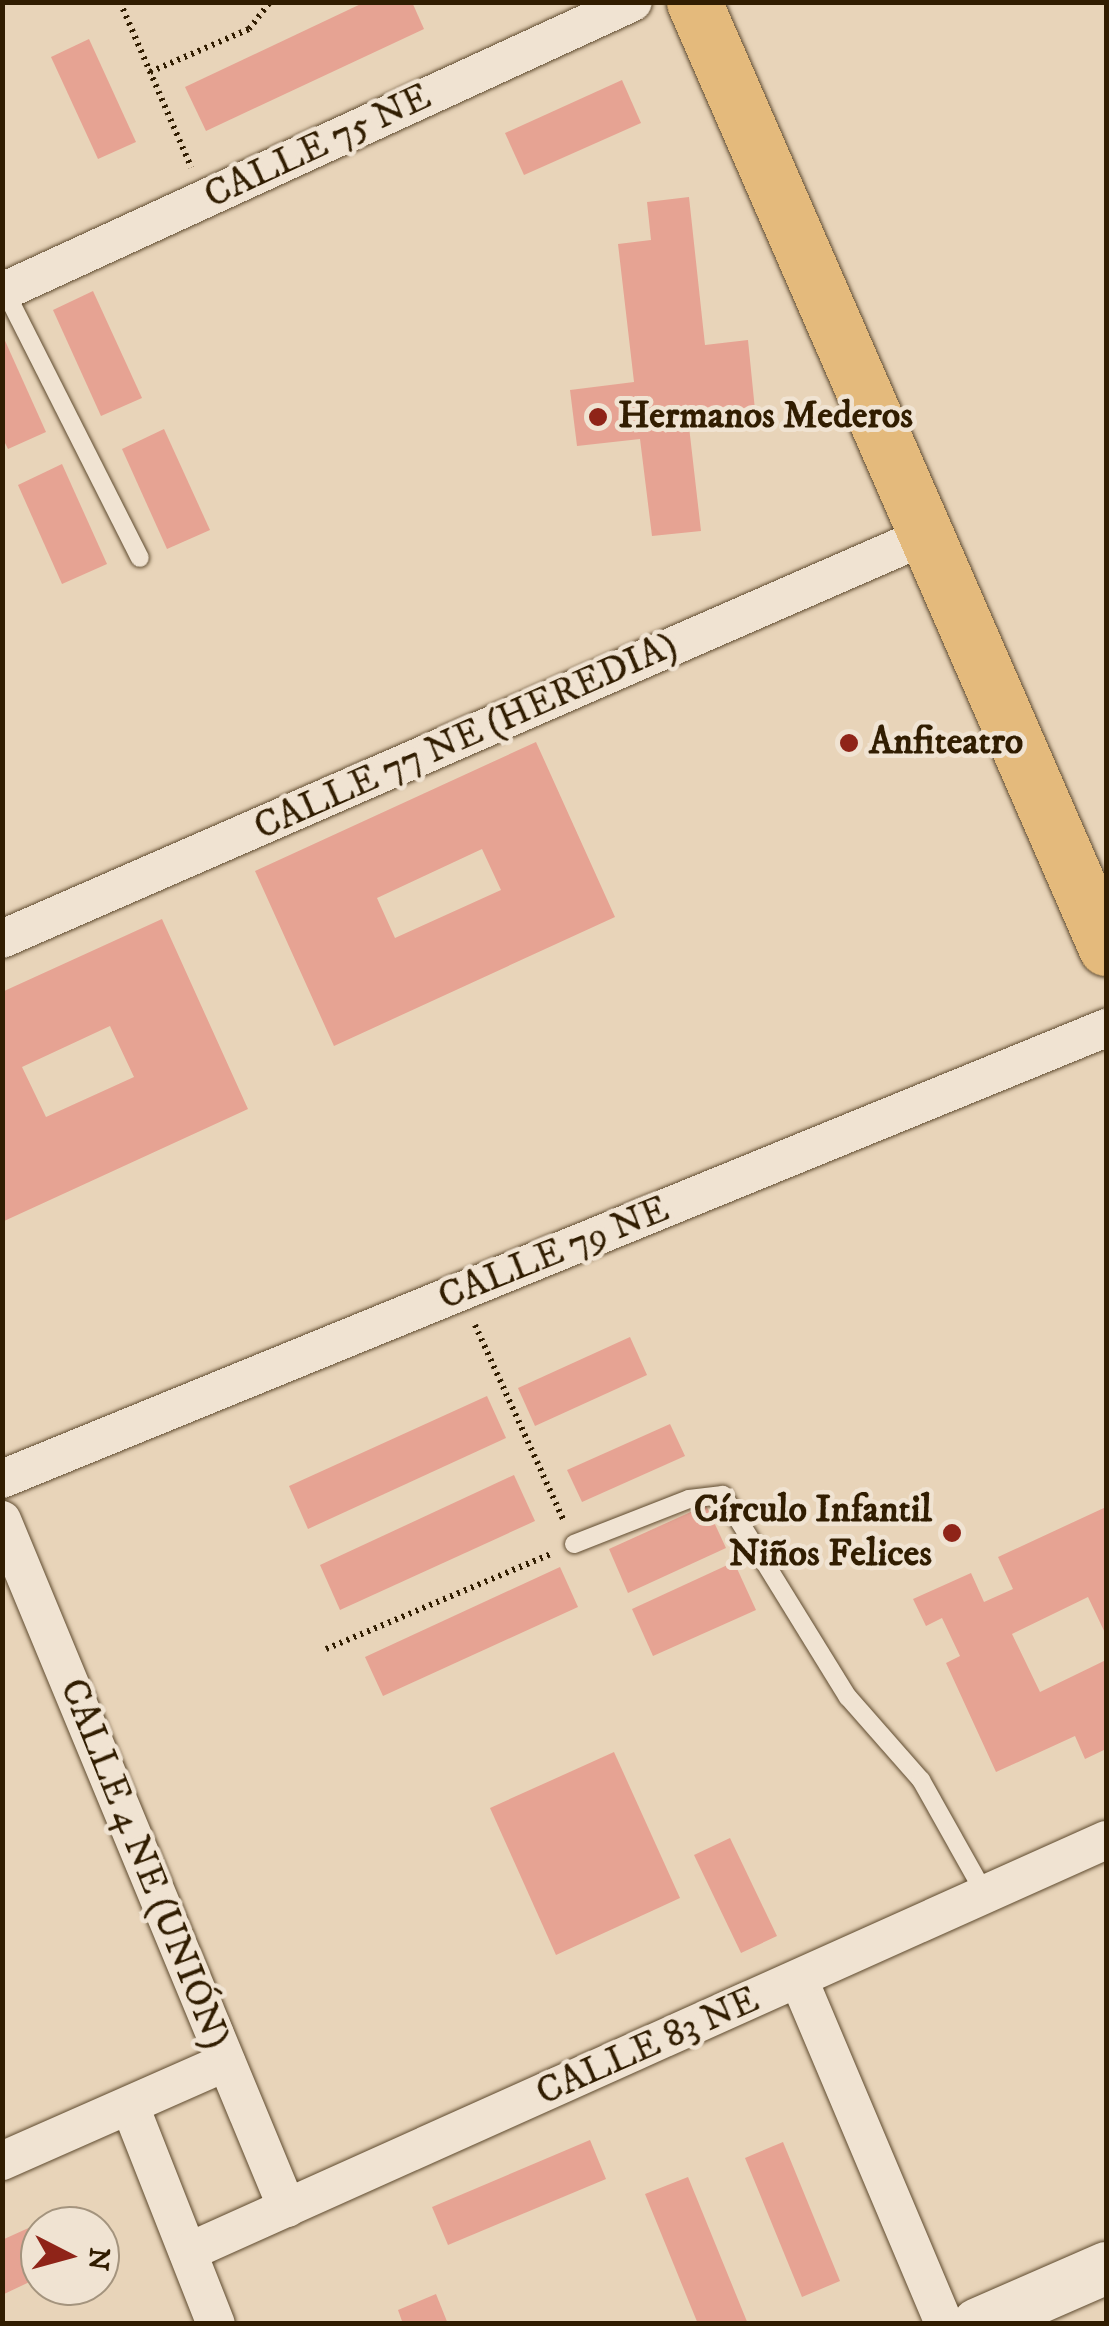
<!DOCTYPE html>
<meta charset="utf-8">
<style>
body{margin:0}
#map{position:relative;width:1109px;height:2326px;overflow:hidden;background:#e8d4b9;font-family:"IM FELL DW Pica",serif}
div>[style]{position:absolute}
.building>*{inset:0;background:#e6a393}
.path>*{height:6px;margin-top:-3px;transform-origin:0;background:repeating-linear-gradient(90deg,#311d01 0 2.5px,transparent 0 7.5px)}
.roads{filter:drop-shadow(0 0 2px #5f4b2f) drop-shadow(0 0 2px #5f4b2f)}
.lane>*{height:18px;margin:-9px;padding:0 9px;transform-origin:9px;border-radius:9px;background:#f0e3d2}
.street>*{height:38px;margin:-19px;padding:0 19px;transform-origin:19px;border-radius:19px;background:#f0e3d2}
.secondary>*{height:52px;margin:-26px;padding:0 26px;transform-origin:26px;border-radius:26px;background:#f0e3d2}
.primary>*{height:55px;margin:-27.5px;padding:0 27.5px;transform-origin:27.5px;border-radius:27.5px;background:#e4ba7c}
.dots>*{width:28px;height:28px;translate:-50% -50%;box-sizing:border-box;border:5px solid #f0e3d2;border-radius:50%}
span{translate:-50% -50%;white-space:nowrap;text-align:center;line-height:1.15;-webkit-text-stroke:9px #f0e3d2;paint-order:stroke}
.street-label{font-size:38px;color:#311d01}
.poi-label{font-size:38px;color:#311d01;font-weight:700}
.left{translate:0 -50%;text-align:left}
.right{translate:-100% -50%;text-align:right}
.frame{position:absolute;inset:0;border:5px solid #311d01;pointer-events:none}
.north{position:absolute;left:20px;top:2206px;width:100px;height:100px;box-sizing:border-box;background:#f0e3d2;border:2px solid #a4947e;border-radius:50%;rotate:96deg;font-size:28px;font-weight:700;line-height:40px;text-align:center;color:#311d01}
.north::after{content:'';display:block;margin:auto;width:35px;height:45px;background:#8f2418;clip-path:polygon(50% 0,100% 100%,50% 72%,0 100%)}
</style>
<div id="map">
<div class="building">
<div style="clip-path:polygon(365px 2px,412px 2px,424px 29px,206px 131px,185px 87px)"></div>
<div style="clip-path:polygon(89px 39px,136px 142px,98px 159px,51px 57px)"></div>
<div style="clip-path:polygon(622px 80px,641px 123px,524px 175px,505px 133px)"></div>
<div style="clip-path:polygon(689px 197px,705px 345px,748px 340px,755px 410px,688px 418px,701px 531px,652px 536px,640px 439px,577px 446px,570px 390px,634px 382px,618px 244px,651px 240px,647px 202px)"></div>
<div style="clip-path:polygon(93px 291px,142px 398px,101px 416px,53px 310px)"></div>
<div style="clip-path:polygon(2px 334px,46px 432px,8px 449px,2px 437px)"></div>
<div style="clip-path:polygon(164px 429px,210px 530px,167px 549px,122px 449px)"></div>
<div style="clip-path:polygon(62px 464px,107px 564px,62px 584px,18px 485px)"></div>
<div style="clip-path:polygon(evenodd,536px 742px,615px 917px,334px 1046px,255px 871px,536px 742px,482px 849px,501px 890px,395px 938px,377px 898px,482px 849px)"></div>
<div style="clip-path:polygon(evenodd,162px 919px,248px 1109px,2px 1222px,2px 992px,162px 919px,110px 1026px,134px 1077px,46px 1117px,22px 1067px,110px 1026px)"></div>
<div style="clip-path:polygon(630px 1337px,647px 1375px,535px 1426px,518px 1388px)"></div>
<div style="clip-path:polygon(487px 1396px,506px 1438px,308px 1529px,289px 1486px)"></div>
<div style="clip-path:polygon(670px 1424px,685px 1456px,582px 1502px,567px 1470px)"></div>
<div style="clip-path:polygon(514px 1475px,535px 1521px,340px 1610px,320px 1565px)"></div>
<div style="clip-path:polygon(706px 1505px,726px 1548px,628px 1593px,609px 1549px)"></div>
<div style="clip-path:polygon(1106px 1507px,1106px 1635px,1088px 1597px,1012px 1634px,1040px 1692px,1106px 1660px,1106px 1749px,1085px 1759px,1075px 1736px,996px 1772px,946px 1663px,960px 1656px,942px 1618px,926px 1626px,913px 1599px,971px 1573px,984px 1602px,1013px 1589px,998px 1557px)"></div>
<div style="clip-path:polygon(734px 1562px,756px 1610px,653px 1656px,632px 1609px)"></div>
<div style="clip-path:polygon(560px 1567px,578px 1607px,383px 1696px,365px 1657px)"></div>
<div style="clip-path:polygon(614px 1752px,680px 1898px,556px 1955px,490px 1808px)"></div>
<div style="clip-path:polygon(730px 1838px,777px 1936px,741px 1953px,694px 1855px)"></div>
<div style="clip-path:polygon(590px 2140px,606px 2179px,448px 2245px,432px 2207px)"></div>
<div style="clip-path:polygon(783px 2142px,840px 2281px,802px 2297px,745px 2158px)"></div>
<div style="clip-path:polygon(688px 2177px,748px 2324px,698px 2324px,645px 2194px)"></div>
<div style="clip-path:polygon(77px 2206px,86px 2226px,40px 2226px,40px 2277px,2px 2295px,2px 2240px)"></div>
<div style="clip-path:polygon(436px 2294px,448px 2324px,403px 2324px,398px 2310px)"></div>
</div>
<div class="path">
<div style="left:120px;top:2px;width:180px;rotate:66.7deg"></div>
<div style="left:150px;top:72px;width:108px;rotate:-23.5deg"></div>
<div style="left:249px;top:29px;width:34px;rotate:-52deg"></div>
<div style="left:475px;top:1325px;width:213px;rotate:65.6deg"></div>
<div style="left:326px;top:1649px;width:244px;rotate:-22.9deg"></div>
</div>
<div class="roads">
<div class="lane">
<div style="left:5px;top:291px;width:299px;rotate:63.2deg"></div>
<div style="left:574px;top:1544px;width:123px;rotate:-21.4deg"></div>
<div style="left:689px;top:1499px;width:34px;rotate:-7deg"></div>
<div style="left:723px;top:1495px;width:238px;rotate:58.3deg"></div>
<div style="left:848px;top:1697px;width:111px;rotate:48.7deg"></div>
<div style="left:921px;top:1780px;width:131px;rotate:60.7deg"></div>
</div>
<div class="street">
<div style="left:2px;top:292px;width:694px;rotate:-24.68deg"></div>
<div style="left:2px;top:939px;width:1013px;rotate:-23.58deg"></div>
<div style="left:2px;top:1479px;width:1193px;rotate:-22.22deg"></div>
<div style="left:2px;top:1520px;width:745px;rotate:67.5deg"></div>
<div style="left:799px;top:1980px;width:373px;rotate:67.1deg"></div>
<div style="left:130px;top:2106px;width:234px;rotate:68.5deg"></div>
<div style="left:2px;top:2161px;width:245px;rotate:-23.8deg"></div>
<div style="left:188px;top:2252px;width:1006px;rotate:-24.17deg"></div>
</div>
<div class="secondary">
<div style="left:978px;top:2324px;width:140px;rotate:-23.6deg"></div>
</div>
<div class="primary">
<div style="left:694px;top:2px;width:1032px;rotate:66.47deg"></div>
</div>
</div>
<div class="dots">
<div style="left:598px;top:417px;background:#8f2418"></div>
<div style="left:849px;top:743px;background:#8f2418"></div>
<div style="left:952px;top:1533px;background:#8f2418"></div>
</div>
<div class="street-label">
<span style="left:318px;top:147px;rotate:-25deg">CALLE 75 NE</span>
<span style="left:466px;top:737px;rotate:-24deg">CALLE 77 NE (HEREDIA)</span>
<span style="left:554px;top:1254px;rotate:-22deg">CALLE 79 NE</span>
<span style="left:144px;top:1864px;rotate:68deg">CALLE 4 NE (UNIÓN)</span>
<span style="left:648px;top:2047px;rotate:-24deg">CALLE 83 NE</span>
</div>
<div class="poi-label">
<span class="left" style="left:618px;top:417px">Hermanos Mederos</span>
<span class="left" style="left:869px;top:743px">Anfiteatro</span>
<span class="right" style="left:932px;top:1533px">Círculo Infantil<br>Niños Felices</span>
</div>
<div class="frame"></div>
<div class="north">N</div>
</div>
